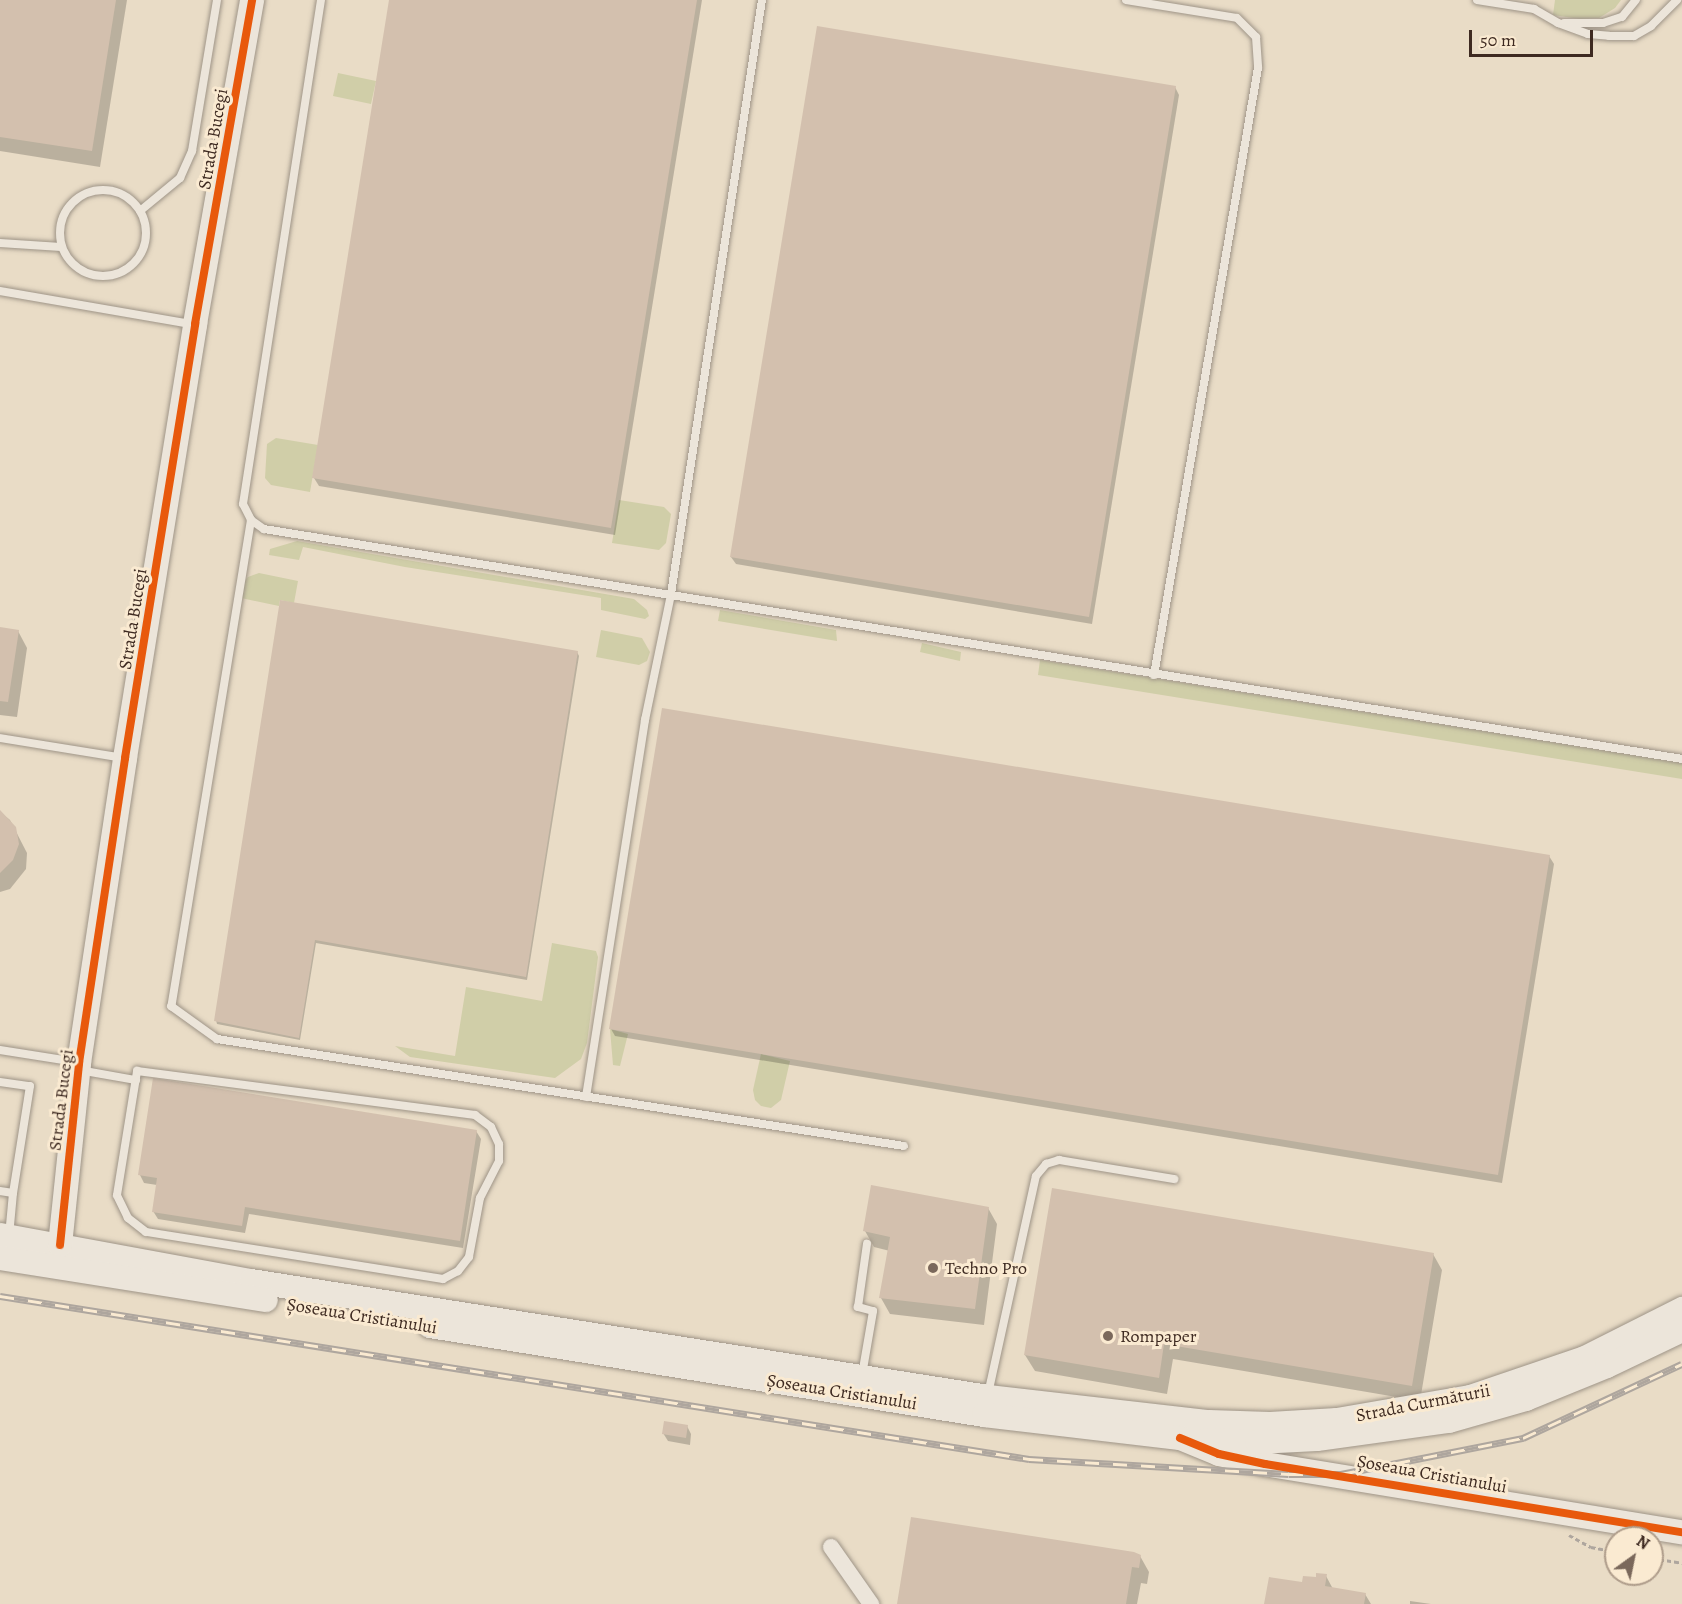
<!DOCTYPE html>
<meta charset="utf-8">
<style>
body{margin:0}
#map{position:relative;width:1682px;height:1604px;overflow:hidden;background:#e9dcc6;font-family:Alegreya,serif}
div>[style]{position:absolute}
.green>*{inset:0;background:#d0cea8}
.shadow>*{inset:0;background:#0003}
.building>*{inset:0;background:#d3c0ae}
.path>*{height:3px;margin-top:-1.5px;transform-origin:0;background:repeating-linear-gradient(90deg,#aea69e 0 4.5px,transparent 0 7.5px)}
.roads{filter:drop-shadow(0 0 2px #9e9487) drop-shadow(0 0 2px #9e9487)}
.lane>*{height:8px;margin:-4px;padding:0 4px;transform-origin:4px;border-radius:4px;background:#ece5da}
.lane>.ring{margin:-4px;padding:0;box-sizing:content-box;background:none;border:8px solid #ece5da;border-radius:50%}
.street>*{height:16px;margin:-8px;padding:0 8px;transform-origin:8px;border-radius:8px;background:#ece5da}
.secondary>*{height:24px;margin:-12px;padding:0 12px;transform-origin:12px;border-radius:12px;background:#ece5da}
.rail>*{height:7px;margin-top:-3.5px;transform-origin:0;background:repeating-linear-gradient(90deg,#faead1 0 14px,#aea69e 0 28px);box-sizing:border-box;border-block:2px solid #aea69e}
.cycleway>*{height:8px;margin:-4px;padding:0 4px;transform-origin:4px;border-radius:4px;background:#e8590c}
.dots>*{width:16px;height:16px;translate:-50% -50%;box-sizing:border-box;border:3px solid #faead1;border-radius:50%}
span{translate:-50% -50%;white-space:nowrap;text-align:center;line-height:1.15;-webkit-text-stroke:6px #faead1;paint-order:stroke}
.street-label{font-size:18px;color:#3e2a21}
.poi-label{font-size:18px;color:#3e2a21}
.left{translate:0 -50%;text-align:left}
.north{position:absolute;left:1604px;top:1526px;width:60px;height:60px;box-sizing:border-box;background:#faead1;border:2px solid #af9d8b;border-radius:50%;rotate:33deg;font-size:16px;font-weight:700;line-height:24px;text-align:center;color:#3e2a21}
.north::after{content:'';display:block;margin:auto;width:21px;height:27px;background:#7a685b;clip-path:polygon(50% 0,100% 100%,50% 72%,0 100%)}
.scale{position:absolute;left:1469px;top:30px;width:124px;height:27px;box-sizing:border-box;border:3px solid #3e2a21;border-top:0;padding-left:8px;font-size:18px;line-height:21px;white-space:nowrap;color:#3e2a21;-webkit-text-stroke:4px #faead1;paint-order:stroke}
</style>
<div id="map">
<div class="green">
<div style="clip-path:polygon(1555px 0,1621px 0,1615px 8px,1599px 18px,1580px 19px,1553px 15px)"></div>
<div style="clip-path:polygon(338px 73px,376px 81px,371px 104px,333px 96px)"></div>
<div style="clip-path:polygon(276px 438px,318px 445px,310px 492px,271px 485px,265px 478px,267px 444px)"></div>
<div style="clip-path:polygon(619px 500px,664px 507px,671px 514px,666px 543px,659px 550px,612px 543px)"></div>
<div style="clip-path:polygon(297px 541px,634px 599px,647px 610px,649px 616px,645px 619px,601px 610px,601px 598px,405px 567px,303px 547px,299px 560px,269px 555px,270px 549px)"></div>
<div style="clip-path:polygon(259px 573px,298px 581px,294px 603px,280px 600px,279px 606px,241px 598px,242px 583px,248px 577px)"></div>
<div style="clip-path:polygon(720px 610px,836px 630px,837px 641px,718px 621px)"></div>
<div style="clip-path:polygon(601px 630px,642px 638px,650px 652px,647px 661px,639px 665px,596px 657px)"></div>
<div style="clip-path:polygon(922px 643px,961px 652px,960px 661px,920px 652px)"></div>
<div style="clip-path:polygon(1040px 660px,1682px 763px,1682px 779px,1038px 675px)"></div>
<div style="clip-path:polygon(552px 943px,596px 951px,598px 957px,587px 1043px,581px 1059px,555px 1078px,410px 1057px,395px 1046px,455px 1056px,466px 987px,542px 1001px)"></div>
<div style="clip-path:polygon(610px 1029px,628px 1034px,620px 1066px,613px 1065px)"></div>
<div style="clip-path:polygon(761px 1054px,790px 1061px,781px 1100px,771px 1108px,761px 1106px,755px 1100px,753px 1090px)"></div>
</div>
<div class="shadow">
<div style="clip-path:polygon(0 0,127px 0,100px 167px,0 151px)"></div>
<div style="clip-path:polygon(390px 0,702px 0,615px 535px,319px 486px,314px 478px)"></div>
<div style="clip-path:polygon(1175px 87px,1179px 95px,1092px 624px,736px 564px,731px 557px)"></div>
<div style="clip-path:polygon(0 629px,18px 631px,27px 648px,17px 717px,0 715px)"></div>
<div style="clip-path:polygon(577px 652px,579px 656px,527px 980px,316px 943px,300px 1040px,217px 1024px,216px 1020px)"></div>
<div style="clip-path:polygon(0 812px,10px 820px,27px 853px,26px 869px,10px 889px,0 892px)"></div>
<div style="clip-path:polygon(1549px 856px,1554px 864px,1502px 1183px,615px 1036px,611px 1029px)"></div>
<div style="clip-path:polygon(476px 1131px,481px 1139px,463px 1248px,249px 1214px,245px 1233px,158px 1219px,153px 1211px,157px 1185px,144px 1183px,140px 1175px)"></div>
<div style="clip-path:polygon(988px 1208px,997px 1224px,984px 1325px,890px 1314px,881px 1298px,890px 1251px,874px 1247px,865px 1231px)"></div>
<div style="clip-path:polygon(1433px 1254px,1442px 1270px,1420px 1401px,1173px 1359px,1167px 1394px,1035px 1371px,1025px 1355px)"></div>
<div style="clip-path:polygon(687px 1426px,691px 1434px,690px 1445px,668px 1441px,663px 1433px)"></div>
<div style="clip-path:polygon(1140px 1556px,1149px 1572px,1147px 1584px,1141px 1583px,1137px 1604px,899px 1604px)"></div>
<div style="clip-path:polygon(1326px 1576px,1333px 1589px,1365px 1594px,1371px 1604px,1266px 1604px)"></div>
<div style="clip-path:polygon(1410px 1601px,1431px 1604px,1410px 1604px)"></div>
</div>
<div class="building">
<div style="clip-path:polygon(0 0,116px 0,92px 151px,0 137px)"></div>
<div style="clip-path:polygon(389px 0,697px 0,611px 528px,312px 478px)"></div>
<div style="clip-path:polygon(817px 26px,1176px 86px,1089px 617px,730px 557px)"></div>
<div style="clip-path:polygon(280px 600px,578px 651px,526px 977px,315px 940px,299px 1038px,214px 1021px)"></div>
<div style="clip-path:polygon(0 627px,19px 630px,8px 702px,0 701px)"></div>
<div style="clip-path:polygon(662px 708px,1550px 855px,1498px 1175px,609px 1029px)"></div>
<div style="clip-path:polygon(0 810px,16px 827px,19px 844px,13px 860px,0 873px)"></div>
<div style="clip-path:polygon(153px 1078px,477px 1130px,460px 1241px,245px 1207px,242px 1226px,152px 1212px,157px 1178px,138px 1175px)"></div>
<div style="clip-path:polygon(871px 1185px,989px 1207px,975px 1309px,879px 1298px,890px 1237px,863px 1231px)"></div>
<div style="clip-path:polygon(1052px 1188px,1434px 1253px,1412px 1386px,1164px 1344px,1159px 1378px,1024px 1355px)"></div>
<div style="clip-path:polygon(664px 1421px,688px 1425px,686px 1438px,662px 1434px)"></div>
<div style="clip-path:polygon(911px 1517px,1134px 1552px,1141px 1555px,1139px 1568px,1132px 1567px,1126px 1604px,897px 1604px)"></div>
<div style="clip-path:polygon(1316px 1573px,1327px 1574px,1325px 1586px,1366px 1593px,1364px 1604px,1264px 1604px,1269px 1577px,1302px 1582px,1303px 1576px,1316px 1577px)"></div>
</div>
<div class="path">
<div style="left:1569px;top:1535px;width:25px;rotate:29deg"></div>
<div style="left:1591px;top:1547px;width:25px;rotate:11deg"></div>
<div style="left:1652px;top:1558px;width:30px;rotate:9deg"></div>
</div>
<div class="roads">
<div class="lane">
<div style="left:321px;top:0;width:510px;rotate:98.8deg"></div>
<div style="left:243px;top:504px;width:18px;rotate:63deg"></div>
<div style="left:251px;top:520px;width:16px;rotate:35deg"></div>
<div style="left:264px;top:529px;width:1437px;rotate:9.21deg"></div>
<div style="left:1126px;top:0;width:112px;rotate:9.2deg"></div>
<div style="left:1237px;top:18px;width:27px;rotate:45deg"></div>
<div style="left:1256px;top:37px;width:31px;rotate:86deg"></div>
<div style="left:1258px;top:68px;width:616px;rotate:99.72deg"></div>
<div style="left:1477px;top:0;width:58px;rotate:9deg"></div>
<div style="left:1534px;top:9px;width:28px;rotate:30deg"></div>
<div style="left:1558px;top:23px;width:32px;rotate:20deg"></div>
<div style="left:1588px;top:34px;width:21px;rotate:5deg"></div>
<div style="left:1609px;top:36px;width:25px"></div>
<div style="left:1634px;top:36px;width:20px;rotate:-30deg"></div>
<div style="left:1651px;top:26px;width:37px;rotate:-45deg"></div>
<div style="left:1564px;top:23px;width:39px"></div>
<div style="left:1603px;top:23px;width:20px;rotate:-18deg"></div>
<div style="left:1622px;top:17px;width:22px;rotate:-51deg"></div>
<div class="ring" style="left:60px;top:190px;width:78px;height:78px"></div>
<div style="left:140px;top:211px;width:52px;rotate:-39.5deg"></div>
<div style="left:180px;top:178px;width:30px;rotate:-66deg"></div>
<div style="left:192px;top:151px;width:153px;rotate:-80.6deg"></div>
<div style="left:0;top:243px;width:61px;rotate:3.8deg"></div>
<div style="left:0;top:291px;width:195px;rotate:9.8deg"></div>
<div style="left:251px;top:520px;width:493px;rotate:99.3deg"></div>
<div style="left:171px;top:1006px;width:57px;rotate:35.7deg"></div>
<div style="left:217px;top:1039px;width:695px;rotate:8.85deg"></div>
<div style="left:0;top:738px;width:126px;rotate:9.2deg"></div>
<div style="left:0;top:1050px;width:77px;rotate:9deg"></div>
<div style="left:79px;top:1070px;width:58px;rotate:10deg"></div>
<div style="left:137px;top:1071px;width:341px;rotate:7.4deg"></div>
<div style="left:475px;top:1115px;width:20px;rotate:37deg"></div>
<div style="left:491px;top:1127px;width:19px;rotate:65deg"></div>
<div style="left:499px;top:1144px;width:17px;rotate:90deg"></div>
<div style="left:499px;top:1161px;width:42px;rotate:117.2deg"></div>
<div style="left:480px;top:1198px;width:60px;rotate:100.6deg"></div>
<div style="left:469px;top:1257px;width:18px;rotate:128deg"></div>
<div style="left:458px;top:1271px;width:17px;rotate:152deg"></div>
<div style="left:443px;top:1279px;width:301px;rotate:-171deg"></div>
<div style="left:146px;top:1232px;width:23px;rotate:-142deg"></div>
<div style="left:128px;top:1218px;width:25px;rotate:-116deg"></div>
<div style="left:117px;top:1195px;width:126px;rotate:-80.8deg"></div>
<div style="left:0;top:1082px;width:30px;rotate:8deg"></div>
<div style="left:30px;top:1086px;width:108px;rotate:99deg"></div>
<div style="left:586px;top:1097px;width:382px;rotate:-81.1deg"></div>
<div style="left:645px;top:720px;width:129px;rotate:-78.3deg"></div>
<div style="left:671px;top:594px;width:601px;rotate:-81.29deg"></div>
<div style="left:0;top:1191px;width:13px;rotate:9deg"></div>
<div style="left:13px;top:1193px;width:43px;rotate:95.3deg"></div>
<div style="left:862px;top:1375px;width:65px;rotate:-80.2deg"></div>
<div style="left:873px;top:1311px;width:16px;rotate:-165deg"></div>
<div style="left:858px;top:1307px;width:64px;rotate:-81.9deg"></div>
<div style="left:988px;top:1394px;width:223px;rotate:-77.6deg"></div>
<div style="left:1036px;top:1176px;width:16px;rotate:-50deg"></div>
<div style="left:1046px;top:1164px;width:14px;rotate:-17deg"></div>
<div style="left:1059px;top:1160px;width:117px;rotate:9.4deg"></div>
</div>
<div class="street">
<div style="left:831px;top:1547px;width:70px;rotate:54.9deg"></div>
</div>
<div class="secondary">
<div style="left:0;top:1235px;width:255px;rotate:10.4deg"></div>
<div style="left:251px;top:1281px;width:746px;rotate:8.94deg"></div>
<div style="left:988px;top:1397px;width:222px;rotate:6.5deg"></div>
<div style="left:1209px;top:1422px;width:61px;rotate:1.9deg"></div>
<div style="left:1270px;top:1424px;width:67px;rotate:-3.4deg"></div>
<div style="left:1337px;top:1420px;width:135px;rotate:-9.8deg"></div>
<div style="left:1470px;top:1397px;width:121px;rotate:-18.7deg"></div>
<div style="left:1585px;top:1358px;width:109px;rotate:-26.8deg"></div>
<div style="left:60px;top:1245px;width:183px;rotate:-84deg"></div>
<div style="left:79px;top:1063px;width:308px;rotate:-81.4deg"></div>
<div style="left:125px;top:758px;width:440px;rotate:-80.8deg"></div>
<div style="left:195px;top:324px;width:329px;rotate:-80deg"></div>
<div style="left:0;top:1258px;width:269px;rotate:9deg"></div>
<div style="left:430px;top:1326px;width:561px;rotate:9.13deg"></div>
<div style="left:984px;top:1415px;width:197px;rotate:6.7deg"></div>
<div style="left:1180px;top:1438px;width:42px;rotate:22.3deg"></div>
<div style="left:1219px;top:1454px;width:47px;rotate:12.3deg"></div>
<div style="left:1265px;top:1464px;width:423px;rotate:9.3deg"></div>
<div style="left:1206px;top:1440px;width:51px;rotate:2.2deg"></div>
<div style="left:1257px;top:1442px;width:60px;rotate:-2.9deg"></div>
<div style="left:1317px;top:1439px;width:133px;rotate:-7.8deg"></div>
<div style="left:1449px;top:1421px;width:80px;rotate:-15.9deg"></div>
<div style="left:1526px;top:1399px;width:87px;rotate:-22.2deg"></div>
<div style="left:1607px;top:1366px;width:83px;rotate:-25.6deg"></div>
</div>
</div>
<div class="rail">
<div style="left:0;top:1296px;width:1042px;rotate:9deg"></div>
<div style="left:1029px;top:1459px;width:260px;rotate:3.3deg"></div>
<div style="left:1289px;top:1474px;width:52px"></div>
<div style="left:1341px;top:1474px;width:186px;rotate:-11.2deg"></div>
<div style="left:1523px;top:1438px;width:175px;rotate:-25deg"></div>
</div>
<div class="cycleway">
<div style="left:60px;top:1245px;width:183px;rotate:-84deg"></div>
<div style="left:79px;top:1063px;width:308px;rotate:-81.4deg"></div>
<div style="left:125px;top:758px;width:440px;rotate:-80.8deg"></div>
<div style="left:195px;top:324px;width:329px;rotate:-80deg"></div>
<div style="left:1180px;top:1438px;width:42px;rotate:22.3deg"></div>
<div style="left:1219px;top:1454px;width:47px;rotate:12.3deg"></div>
<div style="left:1265px;top:1464px;width:423px;rotate:9.3deg"></div>
</div>
<div class="dots">
<div style="left:933px;top:1268px;background:#7a685b"></div>
<div style="left:1108px;top:1336px;background:#7a685b"></div>
</div>
<div class="street-label">
<span style="left:213px;top:139px;rotate:-80deg">Strada Bucegi</span>
<span style="left:133px;top:619px;rotate:-81deg">Strada Bucegi</span>
<span style="left:61px;top:1100px;rotate:-83deg">Strada Bucegi</span>
<span style="left:362px;top:1316px;rotate:9deg">Șoseaua Cristianului</span>
<span style="left:842px;top:1392px;rotate:9deg">Șoseaua Cristianului</span>
<span style="left:1423px;top:1403px;rotate:-11deg">Strada Curmăturii</span>
<span style="left:1432px;top:1474px;rotate:10deg">Șoseaua Cristianului</span>
</div>
<div class="poi-label">
<span class="left" style="left:945px;top:1268px">Techno Pro</span>
<span class="left" style="left:1120px;top:1336px">Rompaper</span>
</div>
<div class="north">N</div>
<div class="scale">50 m</div>
</div>
